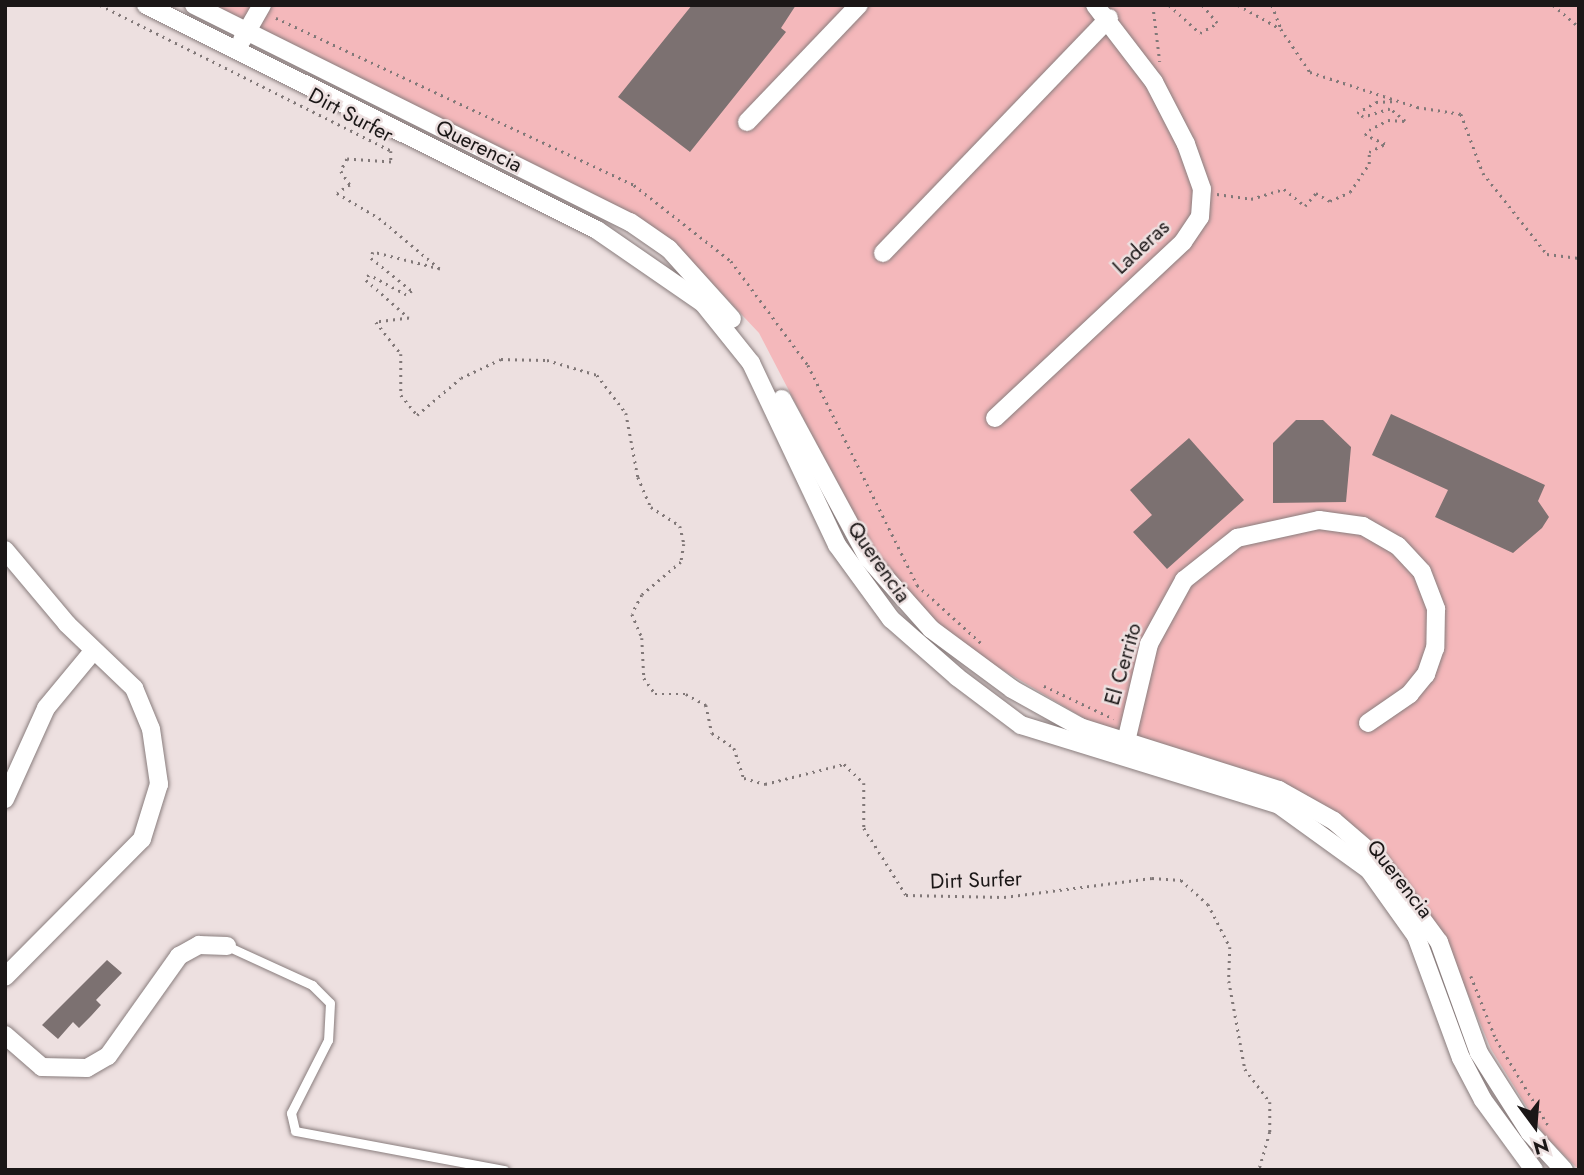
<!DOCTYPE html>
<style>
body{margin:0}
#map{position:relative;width:1584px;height:1175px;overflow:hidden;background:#ede0e0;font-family:Jost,sans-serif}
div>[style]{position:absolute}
.green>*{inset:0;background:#f4b8bb}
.building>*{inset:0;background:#7c7171}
.path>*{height:2.5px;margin-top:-1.25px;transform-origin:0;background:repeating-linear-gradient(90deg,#817878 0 2px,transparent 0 7px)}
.roads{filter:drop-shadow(0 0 2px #897d7d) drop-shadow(0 0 2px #897d7d)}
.service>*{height:9px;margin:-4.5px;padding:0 4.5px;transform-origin:4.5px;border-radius:4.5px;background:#fff}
.minor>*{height:18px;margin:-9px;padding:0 9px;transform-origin:9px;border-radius:9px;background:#fff}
span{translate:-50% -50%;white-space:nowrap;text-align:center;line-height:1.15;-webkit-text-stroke:5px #ede0e0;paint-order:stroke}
.street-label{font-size:21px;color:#1b1717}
.frame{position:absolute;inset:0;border:7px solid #1b1717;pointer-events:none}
.north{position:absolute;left:1500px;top:1091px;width:70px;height:70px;-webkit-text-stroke:5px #ede0e0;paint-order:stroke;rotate:164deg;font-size:19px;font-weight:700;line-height:28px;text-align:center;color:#1b1717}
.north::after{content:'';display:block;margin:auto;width:24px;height:32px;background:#1b1717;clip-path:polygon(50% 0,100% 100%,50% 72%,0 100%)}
</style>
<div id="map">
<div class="green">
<div style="clip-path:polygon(203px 5px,1579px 5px,1579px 1170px,1544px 1135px,1491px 1049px,1446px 942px,1356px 829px,1092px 723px,981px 657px,912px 602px,867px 541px,759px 333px,679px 248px)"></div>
</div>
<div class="building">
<div style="clip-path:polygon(692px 5px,796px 5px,781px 28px,786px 32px,690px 152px,618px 97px)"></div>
<div style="clip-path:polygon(1391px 414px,1545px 485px,1538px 501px,1549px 517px,1542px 528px,1513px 553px,1435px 517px,1448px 490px,1372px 455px)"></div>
<div style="clip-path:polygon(1296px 420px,1323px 420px,1351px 447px,1346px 502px,1273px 503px,1273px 443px)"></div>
<div style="clip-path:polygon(1189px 438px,1244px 500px,1167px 569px,1133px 532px,1152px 515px,1130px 490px)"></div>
<div style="clip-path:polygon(107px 960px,122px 973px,96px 1000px,101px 1005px,91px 1016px,79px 1028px,73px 1022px,58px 1039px,42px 1025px)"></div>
</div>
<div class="path">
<div style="left:100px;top:5px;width:326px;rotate:26.6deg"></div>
<div style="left:391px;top:151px;width:11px;rotate:90deg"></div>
<div style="left:391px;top:162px;width:44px;rotate:-176.1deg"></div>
<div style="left:347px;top:159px;width:13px;rotate:117deg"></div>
<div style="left:341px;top:171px;width:17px;rotate:57deg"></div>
<div style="left:350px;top:185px;width:15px;rotate:148deg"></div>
<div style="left:337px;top:193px;width:49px;rotate:30.8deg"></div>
<div style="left:379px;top:218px;width:80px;rotate:39.9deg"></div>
<div style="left:440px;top:269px;width:69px;rotate:-165.8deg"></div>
<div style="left:373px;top:252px;width:6px;rotate:108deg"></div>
<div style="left:371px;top:258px;width:53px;rotate:38.8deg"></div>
<div style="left:412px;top:291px;width:7px;rotate:146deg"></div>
<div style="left:406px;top:295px;width:42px;rotate:-151.6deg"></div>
<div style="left:369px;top:275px;width:6px;rotate:121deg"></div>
<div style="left:366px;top:280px;width:57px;rotate:41.5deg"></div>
<div style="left:409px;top:318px;width:33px;rotate:173deg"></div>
<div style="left:376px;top:322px;width:41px;rotate:52deg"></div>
<div style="left:401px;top:354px;width:41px;rotate:90deg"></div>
<div style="left:401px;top:395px;width:26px;rotate:51deg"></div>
<div style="left:417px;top:415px;width:57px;rotate:-40.1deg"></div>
<div style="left:461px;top:378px;width:44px;rotate:-25.4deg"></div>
<div style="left:501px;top:359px;width:46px;rotate:1.2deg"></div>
<div style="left:547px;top:360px;width:52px;rotate:16.7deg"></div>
<div style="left:597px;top:375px;width:48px;rotate:52.7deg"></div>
<div style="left:626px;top:413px;width:65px;rotate:79.4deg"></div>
<div style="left:638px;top:477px;width:33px;rotate:67deg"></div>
<div style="left:651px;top:507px;width:35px;rotate:33deg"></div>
<div style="left:680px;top:526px;width:18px;rotate:77deg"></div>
<div style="left:684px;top:544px;width:18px;rotate:99deg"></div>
<div style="left:681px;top:562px;width:51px;rotate:139.8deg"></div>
<div style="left:642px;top:595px;width:21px;rotate:118deg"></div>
<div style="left:632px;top:614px;width:26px;rotate:67deg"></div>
<div style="left:642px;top:638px;width:40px;rotate:87.1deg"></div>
<div style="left:644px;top:678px;width:19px;rotate:55deg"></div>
<div style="left:655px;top:694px;width:31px"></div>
<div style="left:686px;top:694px;width:23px;rotate:29deg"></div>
<div style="left:706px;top:705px;width:29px;rotate:78deg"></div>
<div style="left:712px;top:733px;width:27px;rotate:34deg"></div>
<div style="left:734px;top:748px;width:32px;rotate:72deg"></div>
<div style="left:744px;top:778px;width:22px;rotate:16deg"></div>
<div style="left:765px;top:784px;width:81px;rotate:-14.2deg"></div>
<div style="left:844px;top:764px;width:28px;rotate:44deg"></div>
<div style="left:864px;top:783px;width:45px;rotate:90deg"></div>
<div style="left:864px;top:828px;width:79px;rotate:57.9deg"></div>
<div style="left:906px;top:895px;width:98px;rotate:1.2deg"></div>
<div style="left:1004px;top:897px;width:149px;rotate:-7.3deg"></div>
<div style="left:1152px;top:878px;width:29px;rotate:4deg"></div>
<div style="left:1181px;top:880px;width:36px;rotate:42deg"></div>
<div style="left:1208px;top:904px;width:48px;rotate:62.9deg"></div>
<div style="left:1230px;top:947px;width:34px;rotate:92deg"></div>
<div style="left:1229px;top:981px;width:89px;rotate:79.7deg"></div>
<div style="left:1245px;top:1069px;width:41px;rotate:52.9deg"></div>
<div style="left:1270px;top:1102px;width:30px;rotate:90deg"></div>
<div style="left:1270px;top:1132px;width:40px;rotate:106deg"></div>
<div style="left:1153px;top:5px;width:57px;rotate:83deg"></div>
<div style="left:1169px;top:5px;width:42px;rotate:42.1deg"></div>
<div style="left:1200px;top:33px;width:20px;rotate:-30deg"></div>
<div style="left:1217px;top:23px;width:23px;rotate:-130deg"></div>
<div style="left:1238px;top:5px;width:49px;rotate:29.2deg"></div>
<div style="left:1281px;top:29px;width:52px;rotate:56deg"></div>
<div style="left:1310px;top:72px;width:113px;rotate:18.1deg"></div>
<div style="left:1417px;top:107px;width:45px;rotate:9deg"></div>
<div style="left:1461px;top:114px;width:63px;rotate:69.6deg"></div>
<div style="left:1483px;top:173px;width:103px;rotate:51.7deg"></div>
<div style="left:1547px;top:254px;width:32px;rotate:7deg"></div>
<div style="left:1272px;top:5px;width:26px;rotate:69deg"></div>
<div style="left:1553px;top:5px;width:34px;rotate:40deg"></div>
<div style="left:276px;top:18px;width:395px;rotate:25deg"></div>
<div style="left:634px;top:185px;width:123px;rotate:38.1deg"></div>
<div style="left:731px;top:261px;width:129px;rotate:53.5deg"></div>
<div style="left:808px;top:365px;width:246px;rotate:63.6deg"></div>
<div style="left:917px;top:585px;width:86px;rotate:42.2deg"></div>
<div style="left:1217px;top:194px;width:34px;rotate:8deg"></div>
<div style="left:1251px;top:199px;width:34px;rotate:-17deg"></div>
<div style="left:1284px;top:189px;width:27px;rotate:39deg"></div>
<div style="left:1305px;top:206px;width:17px;rotate:-50deg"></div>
<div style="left:1316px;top:193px;width:16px;rotate:30deg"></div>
<div style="left:1330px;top:201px;width:22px;rotate:-24deg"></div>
<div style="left:1350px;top:192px;width:34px;rotate:-56deg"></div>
<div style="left:1369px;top:164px;width:12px;rotate:-90deg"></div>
<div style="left:1369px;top:152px;width:18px;rotate:-27deg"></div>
<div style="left:1385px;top:144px;width:22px;rotate:-156deg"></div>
<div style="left:1365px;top:135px;width:6px;rotate:-51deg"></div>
<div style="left:1369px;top:130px;width:21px;rotate:-28deg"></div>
<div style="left:1388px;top:120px;width:17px;rotate:3deg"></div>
<div style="left:1405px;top:121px;width:19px;rotate:-141deg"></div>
<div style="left:1390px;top:109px;width:28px;rotate:163deg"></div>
<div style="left:1363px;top:117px;width:7px;rotate:-146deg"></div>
<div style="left:1357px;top:113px;width:22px;rotate:-30deg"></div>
<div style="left:1376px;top:102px;width:21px;rotate:-3deg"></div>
<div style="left:1044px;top:686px;width:77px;rotate:25.2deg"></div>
<div style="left:1471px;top:976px;width:68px;rotate:68.4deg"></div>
<div style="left:1496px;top:1039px;width:100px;rotate:58.8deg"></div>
</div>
<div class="roads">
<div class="service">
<div style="left:227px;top:946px;width:94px;rotate:24.6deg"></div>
<div style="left:312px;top:985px;width:25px;rotate:45deg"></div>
<div style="left:330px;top:1003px;width:37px;rotate:93deg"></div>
<div style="left:328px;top:1040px;width:82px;rotate:116.9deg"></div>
<div style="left:291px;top:1113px;width:18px;rotate:77deg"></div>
<div style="left:295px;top:1131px;width:213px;rotate:10.6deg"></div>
</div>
<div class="minor">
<div style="left:146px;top:5px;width:504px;rotate:26.51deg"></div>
<div style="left:597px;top:230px;width:129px;rotate:34.6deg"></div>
<div style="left:703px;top:303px;width:77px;rotate:51.3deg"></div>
<div style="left:751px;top:363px;width:201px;rotate:64.7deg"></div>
<div style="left:837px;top:545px;width:92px;rotate:53.9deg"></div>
<div style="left:891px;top:619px;width:88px;rotate:41.3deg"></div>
<div style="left:957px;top:677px;width:80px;rotate:36.9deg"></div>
<div style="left:1021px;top:725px;width:270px;rotate:17.2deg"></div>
<div style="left:1279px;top:805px;width:111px;rotate:35.8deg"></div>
<div style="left:1369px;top:870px;width:81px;rotate:54.5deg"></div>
<div style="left:1416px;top:936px;width:130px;rotate:69.8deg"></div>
<div style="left:1461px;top:1058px;width:47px;rotate:62.4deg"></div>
<div style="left:1483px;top:1100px;width:87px;rotate:53.9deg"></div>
<div style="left:194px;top:5px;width:487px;rotate:26.5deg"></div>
<div style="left:630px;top:222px;width:47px;rotate:34.7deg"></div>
<div style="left:669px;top:249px;width:94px;rotate:48deg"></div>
<div style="left:242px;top:40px;width:40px;rotate:-60.3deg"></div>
<div style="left:747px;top:122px;width:162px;rotate:-46.3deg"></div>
<div style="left:883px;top:253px;width:326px;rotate:-46.1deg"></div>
<div style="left:782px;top:399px;width:181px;rotate:61.6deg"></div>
<div style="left:868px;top:558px;width:95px;rotate:48.4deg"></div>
<div style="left:931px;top:629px;width:101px;rotate:36.5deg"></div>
<div style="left:1012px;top:689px;width:78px;rotate:29.2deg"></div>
<div style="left:1080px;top:727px;width:209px;rotate:17.6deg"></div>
<div style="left:1279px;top:790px;width:63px;rotate:29.4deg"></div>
<div style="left:1334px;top:821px;width:58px;rotate:40.8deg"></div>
<div style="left:1378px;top:859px;width:103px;rotate:53.7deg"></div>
<div style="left:1439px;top:942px;width:118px;rotate:70.2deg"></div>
<div style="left:1479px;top:1053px;width:95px;rotate:57.5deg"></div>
<div style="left:1530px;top:1133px;width:50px;rotate:47.4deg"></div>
<div style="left:995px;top:418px;width:258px;rotate:-43.1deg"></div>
<div style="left:1183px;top:242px;width:30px;rotate:-56deg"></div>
<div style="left:1200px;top:217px;width:28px;rotate:-86deg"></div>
<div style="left:1202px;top:189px;width:48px;rotate:-109.6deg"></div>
<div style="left:1186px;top:144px;width:70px;rotate:-117.3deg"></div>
<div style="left:1154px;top:82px;width:97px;rotate:-127.5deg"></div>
<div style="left:5px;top:550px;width:97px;rotate:50deg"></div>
<div style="left:67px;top:624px;width:93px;rotate:43.7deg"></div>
<div style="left:134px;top:688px;width:44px;rotate:67.5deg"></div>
<div style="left:151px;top:729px;width:56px;rotate:81.7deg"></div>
<div style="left:159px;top:784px;width:58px;rotate:107.2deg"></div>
<div style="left:142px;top:839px;width:194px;rotate:134.8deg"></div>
<div style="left:1124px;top:750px;width:109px;rotate:-76.7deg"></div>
<div style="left:1149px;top:644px;width:73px;rotate:-61.3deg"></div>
<div style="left:1184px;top:580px;width:68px;rotate:-38.4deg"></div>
<div style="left:1237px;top:538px;width:84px;rotate:-12.4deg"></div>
<div style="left:1319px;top:520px;width:44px;rotate:7.8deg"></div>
<div style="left:1363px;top:526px;width:40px;rotate:29.7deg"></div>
<div style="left:1398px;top:546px;width:35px;rotate:47deg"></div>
<div style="left:1422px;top:572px;width:40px;rotate:69deg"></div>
<div style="left:1436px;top:609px;width:39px;rotate:91deg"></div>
<div style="left:1435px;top:648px;width:28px;rotate:109deg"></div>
<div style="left:1426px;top:674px;width:26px;rotate:129deg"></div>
<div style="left:1410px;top:694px;width:51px;rotate:145.4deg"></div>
<div style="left:5px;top:799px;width:100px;rotate:-65.7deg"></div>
<div style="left:46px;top:708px;width:75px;rotate:-50.4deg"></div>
<div style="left:5px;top:1035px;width:49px;rotate:40.9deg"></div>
<div style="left:42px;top:1067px;width:45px;rotate:1.3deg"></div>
<div style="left:87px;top:1068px;width:24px;rotate:-30deg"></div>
<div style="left:108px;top:1056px;width:123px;rotate:-54.6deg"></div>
<div style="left:179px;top:956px;width:23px;rotate:-29deg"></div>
<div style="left:199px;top:945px;width:28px;rotate:2deg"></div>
</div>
</div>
<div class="street-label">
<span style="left:351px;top:115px;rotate:28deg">Dirt Surfer</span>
<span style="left:479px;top:146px;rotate:26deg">Querencia</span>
<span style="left:1141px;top:247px;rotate:-43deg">Laderas</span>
<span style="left:879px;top:562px;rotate:55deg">Querencia</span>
<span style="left:1123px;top:664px;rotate:-74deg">El Cerrito</span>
<span style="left:1400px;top:879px;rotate:52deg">Querencia</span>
<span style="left:976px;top:880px;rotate:-2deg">Dirt Surfer</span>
</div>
<div class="frame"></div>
<div class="north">N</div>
</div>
